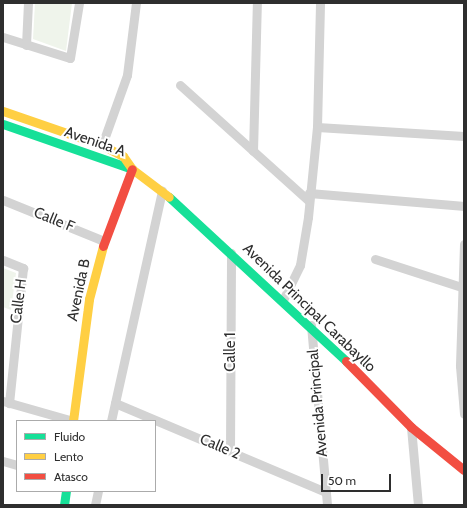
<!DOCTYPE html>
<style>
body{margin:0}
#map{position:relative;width:467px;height:508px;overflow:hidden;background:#fff;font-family:Cabin,sans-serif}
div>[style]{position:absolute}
.green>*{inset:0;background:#eff4eb}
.street>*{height:9px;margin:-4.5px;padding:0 4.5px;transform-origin:4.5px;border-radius:4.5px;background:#d3d3d3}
.fast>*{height:9px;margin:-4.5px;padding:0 4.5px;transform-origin:4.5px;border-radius:4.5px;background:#16e098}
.slow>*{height:9px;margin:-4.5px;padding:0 4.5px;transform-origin:4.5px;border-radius:4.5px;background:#ffcf43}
.jam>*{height:9px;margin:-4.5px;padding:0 4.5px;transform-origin:4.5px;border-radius:4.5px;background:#f24e42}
span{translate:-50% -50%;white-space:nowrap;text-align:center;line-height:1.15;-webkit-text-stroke:4px #fff;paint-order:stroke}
.street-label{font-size:15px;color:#2e2e2e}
.frame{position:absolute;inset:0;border:4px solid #2e2e2e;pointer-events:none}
.legend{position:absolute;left:16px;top:420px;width:140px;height:72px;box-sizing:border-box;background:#fff;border:1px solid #ababab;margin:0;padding:5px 7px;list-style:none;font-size:12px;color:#2e2e2e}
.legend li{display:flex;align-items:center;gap:8px;height:20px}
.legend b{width:20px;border:1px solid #ababab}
.scale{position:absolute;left:321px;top:474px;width:70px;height:18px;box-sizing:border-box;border:2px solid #2e2e2e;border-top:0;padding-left:5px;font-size:12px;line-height:14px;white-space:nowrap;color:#2e2e2e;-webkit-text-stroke:3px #fff;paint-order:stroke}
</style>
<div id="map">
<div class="green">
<div style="clip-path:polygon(35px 3px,72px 3px,66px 51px,33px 39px)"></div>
<div style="clip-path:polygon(3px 268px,16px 273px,11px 310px,3px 307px)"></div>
</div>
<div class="street">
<div style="left:3px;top:37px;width:70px;rotate:17.4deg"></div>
<div style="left:70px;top:58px;width:56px;rotate:-80.7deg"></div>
<div style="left:26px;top:45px;width:42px;rotate:-87.3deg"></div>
<div style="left:180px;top:85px;width:173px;rotate:42deg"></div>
<div style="left:317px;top:127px;width:147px;rotate:3.5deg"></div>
<div style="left:102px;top:145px;width:74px;rotate:-70.3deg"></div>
<div style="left:127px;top:75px;width:73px;rotate:-82.9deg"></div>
<div style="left:253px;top:151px;width:148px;rotate:-88.5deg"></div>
<div style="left:309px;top:193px;width:156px;rotate:4.8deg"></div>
<div style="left:3px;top:200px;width:109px;rotate:22.1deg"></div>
<div style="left:464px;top:244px;width:122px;rotate:91.9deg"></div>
<div style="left:460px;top:366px;width:48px;rotate:85.2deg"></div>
<div style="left:375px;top:259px;width:90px;rotate:18deg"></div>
<div style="left:3px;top:260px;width:22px;rotate:22deg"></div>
<div style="left:23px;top:268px;width:136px;rotate:95.9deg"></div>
<div style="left:283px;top:300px;width:39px;rotate:-64deg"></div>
<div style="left:300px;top:265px;width:49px;rotate:-80.5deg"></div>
<div style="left:308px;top:217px;width:90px;rotate:-84.3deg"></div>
<div style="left:317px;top:127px;width:124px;rotate:-88.6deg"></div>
<div style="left:311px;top:325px;width:181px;rotate:84.9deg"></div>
<div style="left:3px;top:401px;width:73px;rotate:15.9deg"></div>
<div style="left:115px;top:403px;width:229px;rotate:22.9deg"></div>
<div style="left:111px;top:421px;width:236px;rotate:-77.5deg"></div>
<div style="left:411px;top:427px;width:78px;rotate:84.9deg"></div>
<div style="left:230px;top:452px;width:199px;rotate:-89.7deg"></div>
<div style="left:3px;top:461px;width:15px;rotate:16deg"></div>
<div style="left:95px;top:505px;width:14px;rotate:-78deg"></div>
</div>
<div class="fast">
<div style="left:3px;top:124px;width:137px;rotate:19.2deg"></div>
<div style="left:169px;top:197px;width:241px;rotate:42.8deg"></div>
<div style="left:64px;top:505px;width:14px;rotate:-82deg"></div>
</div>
<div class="slow">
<div style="left:3px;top:111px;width:105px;rotate:19deg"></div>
<div style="left:102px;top:145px;width:24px;rotate:28deg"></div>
<div style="left:123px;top:156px;width:16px;rotate:55deg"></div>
<div style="left:132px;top:169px;width:46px;rotate:37.1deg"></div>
<div style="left:73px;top:421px;width:123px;rotate:-82.5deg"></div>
<div style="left:89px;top:299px;width:55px;rotate:-75.2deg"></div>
</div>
<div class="jam">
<div style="left:103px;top:246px;width:82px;rotate:-69.4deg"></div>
<div style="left:346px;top:361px;width:93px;rotate:45.4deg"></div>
<div style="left:411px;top:427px;width:68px;rotate:39.1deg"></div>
</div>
<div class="street-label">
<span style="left:95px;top:142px;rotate:19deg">Avenida A</span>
<span style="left:54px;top:220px;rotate:22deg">Calle F</span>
<span style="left:79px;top:290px;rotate:-78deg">Avenida B</span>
<span style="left:19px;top:301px;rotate:-83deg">Calle H</span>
<span style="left:309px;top:308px;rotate:44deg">Avenida Principal Carabayllo</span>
<span style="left:231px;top:352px;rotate:-90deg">Calle 1</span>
<span style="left:318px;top:403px;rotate:-95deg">Avenida Principal</span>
<span style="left:220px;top:447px;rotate:23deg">Calle 2</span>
</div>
<div class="frame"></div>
<ul class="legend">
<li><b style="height:5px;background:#16e098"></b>Fluido</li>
<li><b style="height:5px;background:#ffcf43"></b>Lento</li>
<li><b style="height:5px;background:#f24e42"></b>Atasco</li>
</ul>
<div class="scale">50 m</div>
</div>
